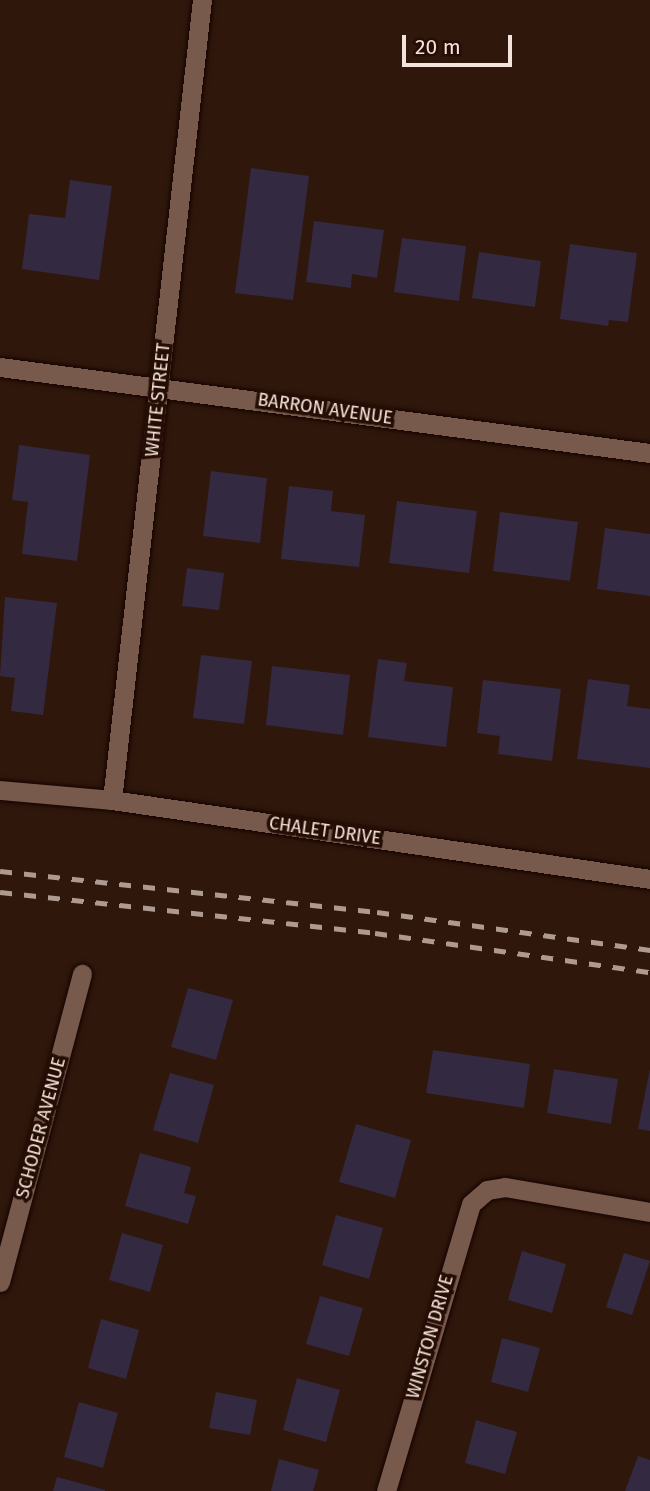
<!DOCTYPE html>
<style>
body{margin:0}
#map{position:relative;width:650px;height:1491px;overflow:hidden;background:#2f170b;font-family:"Fira Sans",sans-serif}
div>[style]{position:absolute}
.building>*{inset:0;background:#332941}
.roads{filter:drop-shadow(0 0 2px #160300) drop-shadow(0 0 2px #160300)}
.minor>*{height:19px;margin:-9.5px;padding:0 9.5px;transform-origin:9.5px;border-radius:9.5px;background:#785a4c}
.rail>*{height:5px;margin-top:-2.5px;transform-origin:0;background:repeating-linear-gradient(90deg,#ae9a91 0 12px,transparent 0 24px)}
span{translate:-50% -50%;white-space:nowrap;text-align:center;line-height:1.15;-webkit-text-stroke:7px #250d03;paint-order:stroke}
.street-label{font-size:18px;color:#f4e3db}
.scale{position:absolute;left:402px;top:35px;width:110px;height:32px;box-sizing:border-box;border:4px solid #f4e3db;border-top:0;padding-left:9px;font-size:21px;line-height:24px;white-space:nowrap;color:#f4e3db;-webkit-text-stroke:5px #250d03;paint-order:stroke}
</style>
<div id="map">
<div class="building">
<div style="clip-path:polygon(251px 168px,309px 176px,293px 300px,235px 293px)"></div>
<div style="clip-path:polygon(70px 180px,112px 186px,99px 280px,22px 269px,29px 214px,65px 218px)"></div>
<div style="clip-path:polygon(314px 221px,384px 230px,377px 278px,352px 274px,351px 288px,306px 282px)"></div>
<div style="clip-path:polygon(402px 238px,466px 246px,459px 301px,394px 292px)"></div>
<div style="clip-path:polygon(570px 244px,637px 253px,628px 322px,609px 320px,608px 326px,560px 319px)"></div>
<div style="clip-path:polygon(479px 252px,541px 261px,535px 307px,472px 298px)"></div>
<div style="clip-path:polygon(19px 445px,90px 455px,77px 561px,22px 554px,28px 502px,12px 500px)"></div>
<div style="clip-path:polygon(211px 471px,267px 478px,260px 543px,203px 536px)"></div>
<div style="clip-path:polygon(289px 486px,333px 491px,331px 511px,365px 515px,359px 567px,281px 559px)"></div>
<div style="clip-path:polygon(397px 501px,477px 511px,469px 573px,389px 563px)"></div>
<div style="clip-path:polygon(500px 512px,578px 522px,570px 581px,493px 571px)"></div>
<div style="clip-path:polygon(605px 528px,650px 534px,650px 596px,597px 589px)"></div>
<div style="clip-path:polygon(187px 568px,224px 573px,219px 610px,182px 606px)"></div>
<div style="clip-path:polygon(5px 597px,57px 603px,43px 715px,11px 711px,15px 678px,0 676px)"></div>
<div style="clip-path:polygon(201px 655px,252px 661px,244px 724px,193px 718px)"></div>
<div style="clip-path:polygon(378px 659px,407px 663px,404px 681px,453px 687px,446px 747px,368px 737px)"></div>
<div style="clip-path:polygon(272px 666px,350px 675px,343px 735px,266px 725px)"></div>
<div style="clip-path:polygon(588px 679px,630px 685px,627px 706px,650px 709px,650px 768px,577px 759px)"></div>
<div style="clip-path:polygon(483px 680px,561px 689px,552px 761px,498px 754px,500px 736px,477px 733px)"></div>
<div style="clip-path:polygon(188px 988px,233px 1000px,216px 1060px,171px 1047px)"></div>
<div style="clip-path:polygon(433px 1050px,530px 1064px,524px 1108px,426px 1093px)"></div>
<div style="clip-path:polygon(554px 1069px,618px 1079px,611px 1124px,547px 1113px)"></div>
<div style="clip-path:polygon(650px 1069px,650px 1131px,638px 1129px)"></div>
<div style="clip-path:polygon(170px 1073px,214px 1085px,198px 1143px,153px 1130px)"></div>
<div style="clip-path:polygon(356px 1124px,411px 1140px,395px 1198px,339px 1182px)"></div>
<div style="clip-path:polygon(140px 1153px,191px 1167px,184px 1193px,196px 1196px,188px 1224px,125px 1206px)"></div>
<div style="clip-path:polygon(336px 1215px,383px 1228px,369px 1279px,322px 1265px)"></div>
<div style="clip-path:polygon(122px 1233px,163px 1245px,150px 1292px,109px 1280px)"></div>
<div style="clip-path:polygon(522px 1251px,566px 1264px,552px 1313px,508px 1300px)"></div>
<div style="clip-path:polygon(624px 1253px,650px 1261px,632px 1315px,606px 1307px)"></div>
<div style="clip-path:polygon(320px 1296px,363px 1308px,349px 1356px,306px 1344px)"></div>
<div style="clip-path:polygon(101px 1319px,139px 1330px,126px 1379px,88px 1368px)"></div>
<div style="clip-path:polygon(502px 1338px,540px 1348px,528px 1392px,491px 1382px)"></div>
<div style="clip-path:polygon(297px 1378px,340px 1390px,326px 1442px,283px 1430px)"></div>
<div style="clip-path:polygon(216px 1392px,257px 1400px,250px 1435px,209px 1428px)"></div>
<div style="clip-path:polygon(79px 1402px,118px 1413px,103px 1468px,64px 1457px)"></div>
<div style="clip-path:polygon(476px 1420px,517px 1432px,505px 1474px,465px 1463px)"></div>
<div style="clip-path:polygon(638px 1456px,650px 1460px,650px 1491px,625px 1491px)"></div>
<div style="clip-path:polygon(279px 1459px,319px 1470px,313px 1491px,271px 1491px)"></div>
<div style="clip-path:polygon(57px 1477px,105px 1490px,105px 1491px,53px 1491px)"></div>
</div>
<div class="roads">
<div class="minor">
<div style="left:0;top:367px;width:656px;rotate:7.54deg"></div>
<div style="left:0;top:790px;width:112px;rotate:5.1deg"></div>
<div style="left:112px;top:800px;width:544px;rotate:8.35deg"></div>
<div style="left:112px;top:800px;width:805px;rotate:-83.58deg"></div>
<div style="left:0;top:1282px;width:319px;rotate:-75.1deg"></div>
<div style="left:386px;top:1491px;width:299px;rotate:-73.5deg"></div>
<div style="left:471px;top:1204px;width:21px;rotate:-41deg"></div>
<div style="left:487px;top:1190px;width:18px;rotate:-9deg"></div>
<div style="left:505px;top:1187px;width:147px;rotate:9.8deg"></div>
</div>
</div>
<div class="rail">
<div style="left:0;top:871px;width:379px;rotate:6.2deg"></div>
<div style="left:377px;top:912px;width:276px;rotate:7.9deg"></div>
<div style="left:0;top:892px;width:377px;rotate:6.2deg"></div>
<div style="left:375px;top:933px;width:278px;rotate:8.1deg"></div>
</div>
<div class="street-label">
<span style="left:158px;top:400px;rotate:-84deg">WHITE STREET</span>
<span style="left:325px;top:409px;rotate:8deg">BARRON AVENUE</span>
<span style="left:325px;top:831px;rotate:8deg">CHALET DRIVE</span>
<span style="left:41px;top:1128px;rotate:-75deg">SCHODER AVENUE</span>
<span style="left:430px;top:1337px;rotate:-74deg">WINSTON DRIVE</span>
</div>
<div class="scale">20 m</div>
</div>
